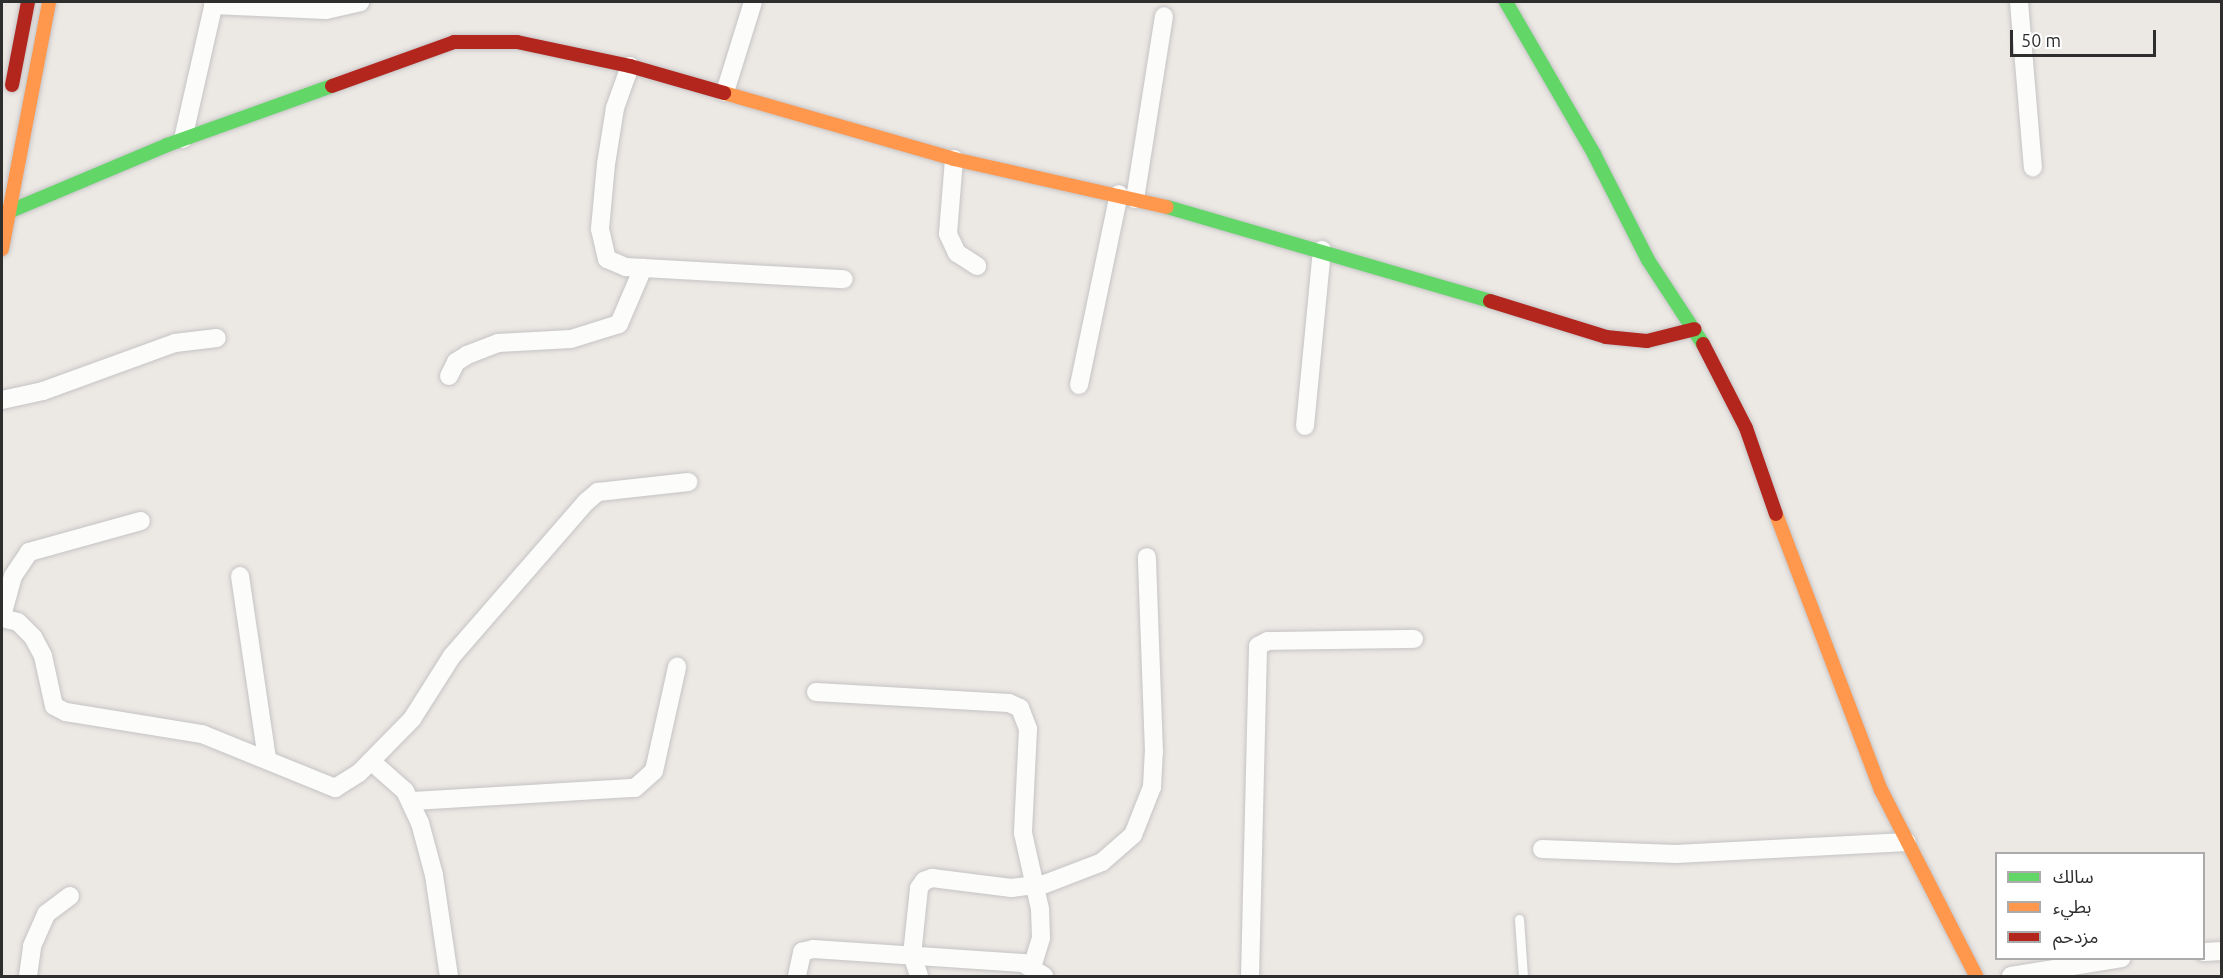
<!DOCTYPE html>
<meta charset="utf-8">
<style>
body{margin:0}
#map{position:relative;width:2223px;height:978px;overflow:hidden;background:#ece8e4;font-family:Ubuntu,"Noto Sans Arabic",sans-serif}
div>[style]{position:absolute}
.roads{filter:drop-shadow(0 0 2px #c5c4c5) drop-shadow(0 0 2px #c5c4c5)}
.lane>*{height:9px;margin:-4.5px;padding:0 4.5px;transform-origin:4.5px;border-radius:4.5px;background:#fcfcfb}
.street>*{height:18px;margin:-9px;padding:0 9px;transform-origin:9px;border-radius:9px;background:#fcfcfb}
.fast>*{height:14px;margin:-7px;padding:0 7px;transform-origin:7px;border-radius:7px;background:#63d668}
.slow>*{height:14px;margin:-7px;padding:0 7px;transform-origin:7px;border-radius:7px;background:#ff974d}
.jam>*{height:14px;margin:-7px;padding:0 7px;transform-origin:7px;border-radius:7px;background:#b3261e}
span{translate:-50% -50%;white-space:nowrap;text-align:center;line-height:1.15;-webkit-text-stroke:6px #fff;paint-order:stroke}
.frame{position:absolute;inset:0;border:3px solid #2e2e2e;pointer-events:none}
.legend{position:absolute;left:1995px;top:852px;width:210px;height:108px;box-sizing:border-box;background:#fff;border:2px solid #ababab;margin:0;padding:8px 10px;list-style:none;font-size:18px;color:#2e2e2e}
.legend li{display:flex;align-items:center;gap:12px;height:30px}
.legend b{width:30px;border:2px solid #ababab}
.scale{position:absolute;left:2010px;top:30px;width:146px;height:27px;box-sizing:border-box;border:3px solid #2e2e2e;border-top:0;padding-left:8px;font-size:18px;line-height:21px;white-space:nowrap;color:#2e2e2e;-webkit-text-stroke:4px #fff;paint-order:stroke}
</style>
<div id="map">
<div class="roads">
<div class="lane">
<div style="left:1519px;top:919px;width:57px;rotate:86deg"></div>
</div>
<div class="street">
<div style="left:2019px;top:2px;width:166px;rotate:85.2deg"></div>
<div style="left:213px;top:5px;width:113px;rotate:2.5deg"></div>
<div style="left:326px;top:10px;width:35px;rotate:-13deg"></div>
<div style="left:630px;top:66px;width:45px;rotate:109.7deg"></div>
<div style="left:615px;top:108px;width:57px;rotate:99.1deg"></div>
<div style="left:606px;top:164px;width:65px;rotate:95.3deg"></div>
<div style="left:600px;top:229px;width:31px;rotate:77deg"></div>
<div style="left:607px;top:259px;width:21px;rotate:23deg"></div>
<div style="left:626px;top:267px;width:218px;rotate:3.2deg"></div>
<div style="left:725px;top:92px;width:94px;rotate:-72.7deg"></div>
<div style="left:183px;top:139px;width:140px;rotate:-77.2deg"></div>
<div style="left:954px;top:159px;width:75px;rotate:94.6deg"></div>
<div style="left:948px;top:234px;width:21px;rotate:65deg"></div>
<div style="left:957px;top:253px;width:24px;rotate:33deg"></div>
<div style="left:1135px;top:199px;width:185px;rotate:-81deg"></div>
<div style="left:449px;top:376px;width:16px;rotate:-63deg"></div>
<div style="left:456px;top:362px;width:13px;rotate:-32deg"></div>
<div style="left:467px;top:355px;width:33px;rotate:-21deg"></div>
<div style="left:498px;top:343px;width:73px;rotate:-3.1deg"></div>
<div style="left:571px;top:339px;width:50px;rotate:-17.4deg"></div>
<div style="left:619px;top:324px;width:61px;rotate:-66.8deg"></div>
<div style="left:1079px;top:385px;width:195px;rotate:-78.2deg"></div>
<div style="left:2px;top:400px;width:42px;rotate:-12.4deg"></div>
<div style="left:43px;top:391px;width:140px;rotate:-20deg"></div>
<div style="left:175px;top:343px;width:42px;rotate:-6.8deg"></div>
<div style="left:1305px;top:426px;width:177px;rotate:-84.5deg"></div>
<div style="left:240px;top:576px;width:185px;rotate:81.6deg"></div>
<div style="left:2px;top:616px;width:41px;rotate:-74.6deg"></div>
<div style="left:13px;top:576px;width:29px;rotate:-56deg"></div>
<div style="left:29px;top:552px;width:116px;rotate:-15.5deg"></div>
<div style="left:2px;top:618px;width:16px;rotate:14deg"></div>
<div style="left:18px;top:622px;width:21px;rotate:45deg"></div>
<div style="left:33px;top:637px;width:21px;rotate:62deg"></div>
<div style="left:43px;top:656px;width:51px;rotate:77.6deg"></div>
<div style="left:54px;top:706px;width:13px;rotate:27deg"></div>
<div style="left:66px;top:712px;width:138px;rotate:9.2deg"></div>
<div style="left:202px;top:734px;width:144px;rotate:22.1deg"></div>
<div style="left:335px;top:788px;width:28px;rotate:-32deg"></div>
<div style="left:359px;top:773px;width:76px;rotate:-45.5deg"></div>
<div style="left:412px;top:719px;width:75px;rotate:-57.6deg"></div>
<div style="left:452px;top:656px;width:204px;rotate:-49deg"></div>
<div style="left:586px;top:502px;width:16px;rotate:-40deg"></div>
<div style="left:598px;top:492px;width:91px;rotate:-6.3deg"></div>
<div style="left:816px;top:692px;width:193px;rotate:3.3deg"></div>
<div style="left:1009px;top:703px;width:12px;rotate:24deg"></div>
<div style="left:1020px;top:708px;width:22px;rotate:69deg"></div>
<div style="left:1028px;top:729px;width:104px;rotate:92.8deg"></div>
<div style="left:1023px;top:833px;width:78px;rotate:77.4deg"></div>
<div style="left:1040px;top:909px;width:29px;rotate:88deg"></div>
<div style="left:1041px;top:938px;width:30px;rotate:107deg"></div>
<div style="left:371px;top:761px;width:45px;rotate:41.4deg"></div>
<div style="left:405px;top:791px;width:35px;rotate:65deg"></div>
<div style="left:420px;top:823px;width:54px;rotate:74.9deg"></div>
<div style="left:434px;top:875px;width:102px;rotate:81.6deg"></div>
<div style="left:413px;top:801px;width:222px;rotate:-3.4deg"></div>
<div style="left:635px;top:788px;width:25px;rotate:-42deg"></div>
<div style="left:654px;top:771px;width:107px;rotate:-77.5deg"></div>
<div style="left:1542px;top:849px;width:134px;rotate:2.1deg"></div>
<div style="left:1676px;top:854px;width:231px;rotate:-3deg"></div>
<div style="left:2204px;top:952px;width:18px;rotate:-3deg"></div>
<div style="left:28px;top:976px;width:30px;rotate:-82deg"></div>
<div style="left:32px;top:946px;width:35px;rotate:-66deg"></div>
<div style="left:46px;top:914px;width:30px;rotate:-37deg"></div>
<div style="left:797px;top:976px;width:25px;rotate:-78deg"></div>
<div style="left:802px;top:952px;width:11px;rotate:-15deg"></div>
<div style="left:813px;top:949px;width:210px;rotate:3.8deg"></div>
<div style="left:1023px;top:963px;width:25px;rotate:32deg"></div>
<div style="left:919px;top:976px;width:22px;rotate:-108deg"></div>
<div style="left:912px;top:955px;width:67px;rotate:-84deg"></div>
<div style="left:919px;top:888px;width:9px;rotate:-54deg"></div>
<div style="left:924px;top:881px;width:9px;rotate:-21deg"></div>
<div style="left:932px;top:878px;width:80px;rotate:7.2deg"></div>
<div style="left:1011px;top:888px;width:34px;rotate:-7deg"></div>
<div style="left:1045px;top:884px;width:61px;rotate:-21.1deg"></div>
<div style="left:1102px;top:862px;width:41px;rotate:-41.1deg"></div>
<div style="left:1133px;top:835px;width:52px;rotate:-68.4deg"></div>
<div style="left:1152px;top:787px;width:35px;rotate:-87deg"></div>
<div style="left:1154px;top:752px;width:195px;rotate:-92.1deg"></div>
<div style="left:1250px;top:976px;width:330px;rotate:-88.6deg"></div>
<div style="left:1258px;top:646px;width:11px;rotate:-27deg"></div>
<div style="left:1268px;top:641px;width:146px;rotate:-0.8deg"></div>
<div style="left:2011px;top:976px;width:112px;rotate:-9.2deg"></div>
</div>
<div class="fast">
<div style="left:1506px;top:2px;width:176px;rotate:59.9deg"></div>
<div style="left:1594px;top:154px;width:119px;rotate:63deg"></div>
<div style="left:1648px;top:260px;width:100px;rotate:56.8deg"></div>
<div style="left:1167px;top:207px;width:336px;rotate:16.2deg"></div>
<div style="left:8px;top:212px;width:173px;rotate:-22.8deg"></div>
<div style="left:167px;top:145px;width:175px;rotate:-19.7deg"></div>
</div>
<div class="slow">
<div style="left:724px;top:93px;width:239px;rotate:16deg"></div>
<div style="left:954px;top:159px;width:218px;rotate:12.7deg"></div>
<div style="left:2px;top:249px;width:251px;rotate:-79.2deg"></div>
<div style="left:1776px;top:514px;width:295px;rotate:69.2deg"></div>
<div style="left:1881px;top:790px;width:209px;rotate:62.9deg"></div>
</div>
<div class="jam">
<div style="left:12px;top:85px;width:85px;rotate:-79.1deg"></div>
<div style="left:332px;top:86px;width:130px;rotate:-19.8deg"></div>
<div style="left:454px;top:42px;width:63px"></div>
<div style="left:517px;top:42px;width:116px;rotate:12deg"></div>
<div style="left:630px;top:66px;width:98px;rotate:16deg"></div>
<div style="left:1490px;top:301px;width:121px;rotate:17.2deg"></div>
<div style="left:1606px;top:337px;width:41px;rotate:5.6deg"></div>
<div style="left:1647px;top:341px;width:49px;rotate:-14deg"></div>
<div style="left:1703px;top:344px;width:94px;rotate:62.9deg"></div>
<div style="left:1746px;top:428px;width:91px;rotate:70.8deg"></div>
</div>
</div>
<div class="frame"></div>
<ul class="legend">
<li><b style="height:8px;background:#63d668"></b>سالك</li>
<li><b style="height:8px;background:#ff974d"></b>بطيء</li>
<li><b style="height:8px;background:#b3261e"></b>مزدحم</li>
</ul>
<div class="scale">50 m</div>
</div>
